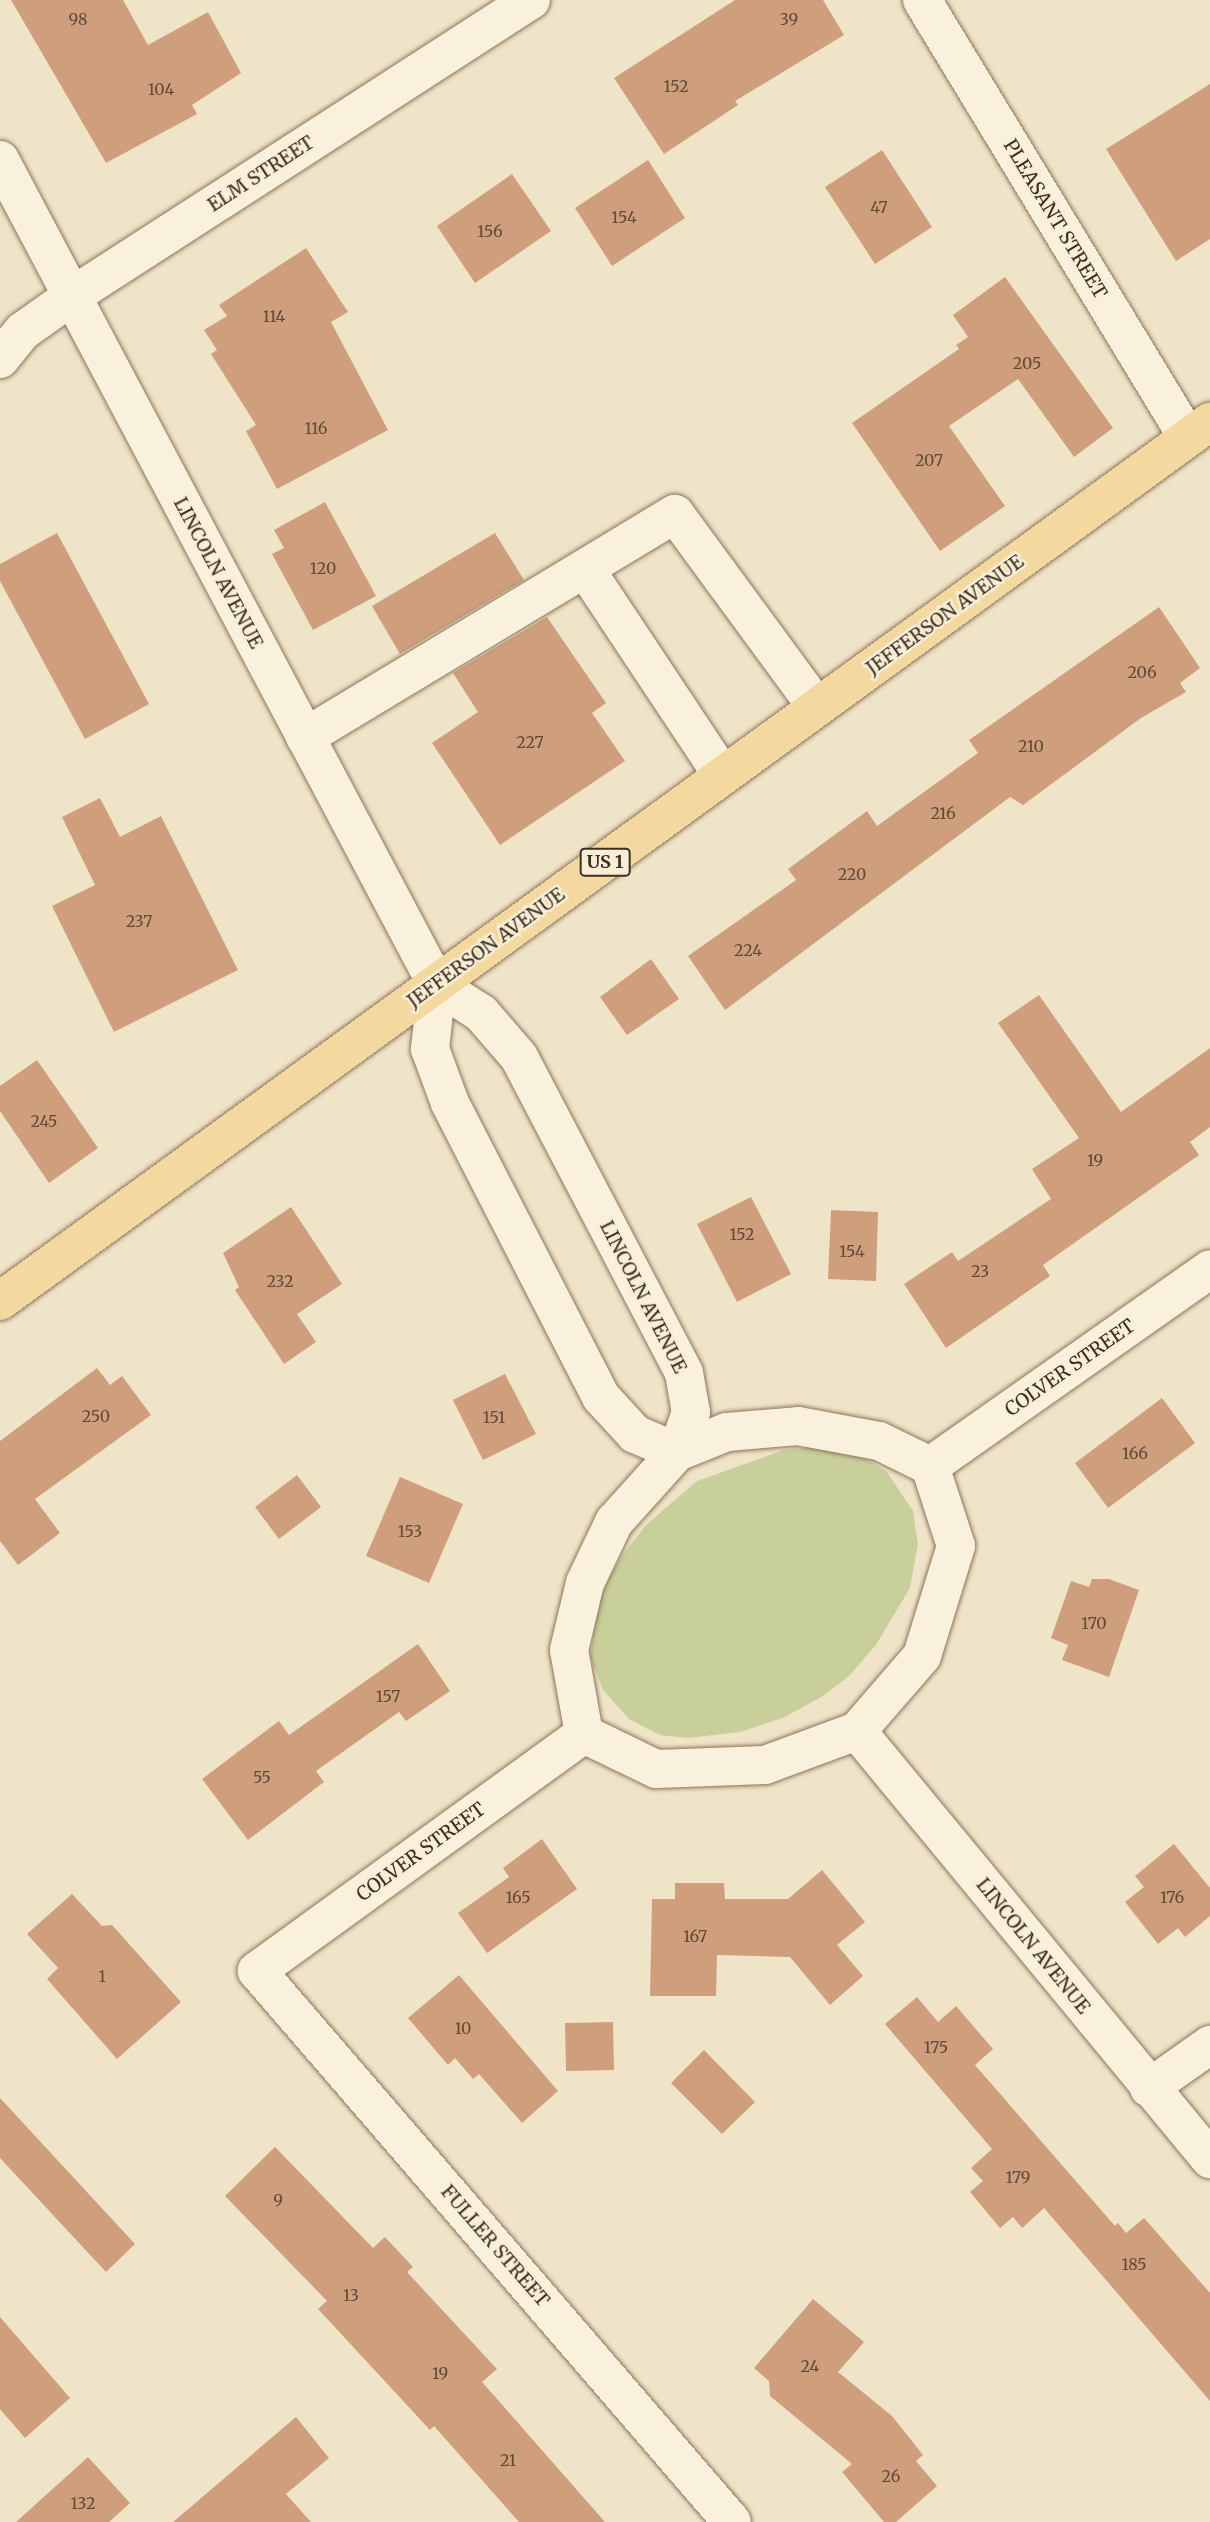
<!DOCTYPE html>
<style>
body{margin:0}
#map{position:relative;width:1210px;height:2522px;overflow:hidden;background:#f0e4c8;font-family:Merriweather,serif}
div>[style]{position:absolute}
.green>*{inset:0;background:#c9cf9b}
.building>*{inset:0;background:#cf9f7d}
.roads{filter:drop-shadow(0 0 2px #8d765c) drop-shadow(0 0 2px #8d765c)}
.minor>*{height:38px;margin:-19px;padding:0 19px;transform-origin:19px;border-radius:19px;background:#faf1dc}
.major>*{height:38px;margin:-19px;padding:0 19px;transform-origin:19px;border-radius:19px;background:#f3d9a0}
span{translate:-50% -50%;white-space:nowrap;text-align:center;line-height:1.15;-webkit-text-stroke:5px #f7eed8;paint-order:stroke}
.number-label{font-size:16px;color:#624a37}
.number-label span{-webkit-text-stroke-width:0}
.shield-label span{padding:2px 5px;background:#f7eed8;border:2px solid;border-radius:5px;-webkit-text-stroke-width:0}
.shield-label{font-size:18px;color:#3d2e20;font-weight:700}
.street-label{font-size:19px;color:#3d2e20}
</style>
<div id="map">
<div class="green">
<div style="clip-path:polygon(826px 1446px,860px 1455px,887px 1472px,913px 1511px,918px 1544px,910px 1588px,876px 1645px,849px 1676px,823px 1696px,783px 1718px,740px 1732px,688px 1738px,660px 1735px,629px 1719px,603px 1690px,590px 1656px,600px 1594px,621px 1557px,646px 1525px,697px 1481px,784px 1450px)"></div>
</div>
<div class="building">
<div style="clip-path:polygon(11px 0,123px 0,148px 45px,208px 12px,241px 73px,192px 105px,197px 114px,106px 163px)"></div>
<div style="clip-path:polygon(735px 0,823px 0,844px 35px,735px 101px,738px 105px,664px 154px,614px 78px)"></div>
<div style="clip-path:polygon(1210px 84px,1210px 239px,1176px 261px,1106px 149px)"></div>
<div style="clip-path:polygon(882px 150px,932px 227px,875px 264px,825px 187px)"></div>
<div style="clip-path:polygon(648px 160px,685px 218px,612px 266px,575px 208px)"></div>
<div style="clip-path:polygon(512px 174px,551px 231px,475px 283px,437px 226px)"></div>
<div style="clip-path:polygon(306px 248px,348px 312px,331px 322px,388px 430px,277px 489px,246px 431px,256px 425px,211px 354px,217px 350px,204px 330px,227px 316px,219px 305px)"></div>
<div style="clip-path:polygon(1005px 277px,1113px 428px,1074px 457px,1018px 379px,949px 426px,1005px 506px,940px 551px,852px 423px,959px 349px,956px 345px,968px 337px,953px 315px)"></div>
<div style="clip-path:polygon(325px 502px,376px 596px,313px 630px,272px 554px,284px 548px,274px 530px)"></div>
<div style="clip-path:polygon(57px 533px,149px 704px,85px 739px,0 581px,0 564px)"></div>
<div style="clip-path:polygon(495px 533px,524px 580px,400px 654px,372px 606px)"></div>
<div style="clip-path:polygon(1159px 607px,1200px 668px,1180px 683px,1186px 692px,1141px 718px,1023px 805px,1010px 797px,725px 1010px,688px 956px,796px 880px,788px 869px,867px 811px,877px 826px,978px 753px,969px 740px)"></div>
<div style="clip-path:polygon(547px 617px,606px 703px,592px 713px,625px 761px,500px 845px,432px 743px,478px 712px,453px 673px)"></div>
<div style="clip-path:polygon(100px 798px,120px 837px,161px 816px,238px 970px,114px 1032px,52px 906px,95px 885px,62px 817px)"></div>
<div style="clip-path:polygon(651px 959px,679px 999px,627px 1035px,600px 997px)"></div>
<div style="clip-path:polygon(1039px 995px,1121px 1112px,1210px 1048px,1210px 1127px,1190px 1142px,1199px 1155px,1043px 1265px,1050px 1276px,946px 1348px,904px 1284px,952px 1252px,958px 1261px,1051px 1199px,1032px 1169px,1079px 1138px,998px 1023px)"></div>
<div style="clip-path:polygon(37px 1060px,98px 1148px,49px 1183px,0 1111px,0 1086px)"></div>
<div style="clip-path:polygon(751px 1197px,791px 1274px,737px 1302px,697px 1224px)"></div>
<div style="clip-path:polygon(291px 1207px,342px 1284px,297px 1314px,316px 1342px,284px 1364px,235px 1290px,239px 1287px,223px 1253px)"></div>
<div style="clip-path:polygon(831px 1210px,878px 1212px,876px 1281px,828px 1279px)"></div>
<div style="clip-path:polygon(97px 1368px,110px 1385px,122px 1376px,151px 1415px,35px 1499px,60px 1533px,18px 1565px,0 1541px,0 1441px)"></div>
<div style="clip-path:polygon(505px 1374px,536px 1434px,483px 1460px,453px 1400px)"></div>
<div style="clip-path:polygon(1162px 1398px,1195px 1443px,1108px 1508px,1075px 1463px)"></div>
<div style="clip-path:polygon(297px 1475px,321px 1507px,279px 1539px,255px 1507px)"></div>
<div style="clip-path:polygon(400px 1477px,463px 1504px,429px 1583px,366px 1556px)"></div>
<div style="clip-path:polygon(1092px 1579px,1109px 1579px,1139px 1590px,1109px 1677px,1062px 1660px,1068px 1645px,1051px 1638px,1071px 1581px,1089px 1587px)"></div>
<div style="clip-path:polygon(418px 1644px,450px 1691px,406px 1721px,399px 1712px,316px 1771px,324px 1782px,248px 1840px,202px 1779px,279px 1721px,289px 1735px)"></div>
<div style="clip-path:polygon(542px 1839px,577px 1889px,487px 1953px,458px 1913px,509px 1877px,503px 1868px)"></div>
<div style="clip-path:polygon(1174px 1844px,1210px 1888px,1210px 1916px,1185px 1937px,1178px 1928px,1158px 1944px,1125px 1902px,1144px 1887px,1135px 1876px)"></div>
<div style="clip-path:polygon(822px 1870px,865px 1922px,837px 1945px,863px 1976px,830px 2005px,790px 1957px,717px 1955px,716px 1996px,650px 1996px,652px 1899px,675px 1899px,675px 1883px,724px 1883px,725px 1899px,788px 1899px)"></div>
<div style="clip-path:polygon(72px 1894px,102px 1926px,112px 1925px,181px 2002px,117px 2059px,47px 1979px,58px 1968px,27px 1934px)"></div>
<div style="clip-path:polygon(459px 1975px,558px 2091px,522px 2123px,479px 2074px,473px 2079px,455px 2058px,448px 2065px,408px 2018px)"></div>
<div style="clip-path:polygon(917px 1997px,938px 2022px,956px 2006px,993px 2049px,975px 2065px,1115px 2226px,1118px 2223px,1126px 2233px,1144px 2218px,1210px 2293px,1210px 2401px,1044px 2208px,1022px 2228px,1013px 2217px,1000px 2228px,970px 2192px,983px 2181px,971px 2168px,992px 2149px,885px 2024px)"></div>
<div style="clip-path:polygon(613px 2022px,614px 2070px,566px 2071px,565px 2023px)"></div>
<div style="clip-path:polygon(704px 2050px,755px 2102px,722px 2134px,671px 2083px)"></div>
<div style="clip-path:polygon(0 2098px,135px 2244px,106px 2272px,0 2158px)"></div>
<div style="clip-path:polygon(275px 2147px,373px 2248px,385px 2237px,413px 2267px,407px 2272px,497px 2369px,482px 2382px,605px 2522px,519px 2522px,434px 2426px,430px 2430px,318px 2309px,327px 2301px,225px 2196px)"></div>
<div style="clip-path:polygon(813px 2299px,864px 2342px,838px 2372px,892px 2416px,923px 2455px,916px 2461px,937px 2486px,896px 2522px,884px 2522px,842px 2472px,852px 2464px,770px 2396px,769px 2381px,754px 2368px)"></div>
<div style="clip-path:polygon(0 2317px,70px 2398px,25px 2438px,0 2409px)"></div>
<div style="clip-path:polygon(296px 2417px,329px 2458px,286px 2494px,311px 2522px,173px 2522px)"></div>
<div style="clip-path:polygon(88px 2457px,130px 2503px,109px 2522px,16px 2522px)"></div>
</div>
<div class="roads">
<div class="minor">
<div style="left:922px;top:0;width:512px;rotate:58.73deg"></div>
<div style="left:0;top:160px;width:934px;rotate:62.09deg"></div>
<div style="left:437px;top:985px;width:52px;rotate:32.5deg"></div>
<div style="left:481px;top:1013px;width:58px;rotate:49.2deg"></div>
<div style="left:519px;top:1057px;width:356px;rotate:62.4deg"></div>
<div style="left:684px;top:1373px;width:40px;rotate:80deg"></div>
<div style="left:691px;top:1412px;width:42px;rotate:109.3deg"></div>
<div style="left:677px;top:1452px;width:46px;rotate:-156.8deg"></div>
<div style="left:635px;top:1434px;width:50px;rotate:-132.6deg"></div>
<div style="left:601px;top:1397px;width:331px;rotate:-117.2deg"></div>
<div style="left:450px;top:1103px;width:58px;rotate:-110.3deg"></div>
<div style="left:430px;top:1049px;width:64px;rotate:-83.8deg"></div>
<div style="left:0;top:359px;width:36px;rotate:-51deg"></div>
<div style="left:23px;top:331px;width:60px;rotate:-35.5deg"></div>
<div style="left:72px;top:296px;width:546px;rotate:-32.82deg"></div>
<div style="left:586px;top:570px;width:247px;rotate:56.4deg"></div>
<div style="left:305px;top:737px;width:432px;rotate:-31.1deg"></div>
<div style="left:675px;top:514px;width:240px;rotate:53.7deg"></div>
<div style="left:798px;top:1426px;width:82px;rotate:10.5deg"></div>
<div style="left:879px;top:1441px;width:57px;rotate:26.1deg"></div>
<div style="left:930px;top:1466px;width:84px;rotate:72deg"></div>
<div style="left:956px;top:1546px;width:115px;rotate:107.2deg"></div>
<div style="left:922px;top:1656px;width:99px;rotate:130.9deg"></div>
<div style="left:857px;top:1731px;width:98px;rotate:159.7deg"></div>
<div style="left:765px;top:1765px;width:109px;rotate:177.9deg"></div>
<div style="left:656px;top:1769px;width:80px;rotate:-154.1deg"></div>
<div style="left:584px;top:1734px;width:85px;rotate:-100.1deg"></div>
<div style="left:569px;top:1650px;width:69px;rotate:-76.6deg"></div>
<div style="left:585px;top:1583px;width:68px;rotate:-64.6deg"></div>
<div style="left:614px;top:1522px;width:94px;rotate:-48deg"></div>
<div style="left:677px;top:1452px;width:54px;rotate:-21.8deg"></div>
<div style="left:727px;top:1432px;width:71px;rotate:-4.8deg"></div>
<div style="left:930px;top:1466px;width:342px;rotate:-35.1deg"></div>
<div style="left:857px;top:1731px;width:555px;rotate:50.49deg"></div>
<div style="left:584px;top:1734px;width:404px;rotate:144.1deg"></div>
<div style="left:257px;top:1971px;width:727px;rotate:49.24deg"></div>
<div style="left:1149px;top:2088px;width:75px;rotate:-35.2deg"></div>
</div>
<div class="major">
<div style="left:0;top:1301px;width:1496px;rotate:-36deg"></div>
</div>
</div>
<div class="number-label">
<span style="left:78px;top:19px">98</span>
<span style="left:789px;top:19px">39</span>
<span style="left:676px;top:86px">152</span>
<span style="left:161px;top:89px">104</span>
<span style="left:879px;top:207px">47</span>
<span style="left:624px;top:217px">154</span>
<span style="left:490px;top:231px">156</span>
<span style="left:274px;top:316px">114</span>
<span style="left:1027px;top:363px">205</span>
<span style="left:316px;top:428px">116</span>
<span style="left:929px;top:460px">207</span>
<span style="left:323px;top:568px">120</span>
<span style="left:1142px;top:672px">206</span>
<span style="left:530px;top:742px">227</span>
<span style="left:1031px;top:746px">210</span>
<span style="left:943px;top:813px">216</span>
<span style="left:852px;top:874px">220</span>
<span style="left:139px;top:921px">237</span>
<span style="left:748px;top:950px">224</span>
<span style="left:44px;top:1121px">245</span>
<span style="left:1095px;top:1160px">19</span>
<span style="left:742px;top:1234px">152</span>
<span style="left:852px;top:1251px">154</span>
<span style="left:980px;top:1271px">23</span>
<span style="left:280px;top:1281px">232</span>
<span style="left:96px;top:1416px">250</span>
<span style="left:494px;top:1417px">151</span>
<span style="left:1135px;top:1453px">166</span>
<span style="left:410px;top:1531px">153</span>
<span style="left:1094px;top:1623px">170</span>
<span style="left:388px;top:1696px">157</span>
<span style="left:262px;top:1777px">55</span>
<span style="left:518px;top:1897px">165</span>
<span style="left:1172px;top:1897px">176</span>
<span style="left:695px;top:1936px">167</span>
<span style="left:102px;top:1976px">1</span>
<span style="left:463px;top:2028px">10</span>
<span style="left:936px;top:2047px">175</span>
<span style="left:1018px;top:2177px">179</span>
<span style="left:278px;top:2200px">9</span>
<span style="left:1134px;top:2264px">185</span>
<span style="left:351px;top:2295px">13</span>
<span style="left:810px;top:2366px">24</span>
<span style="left:440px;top:2373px">19</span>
<span style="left:508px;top:2460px">21</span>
<span style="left:891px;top:2476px">26</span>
<span style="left:83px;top:2503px">132</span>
</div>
<div class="shield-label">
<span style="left:605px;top:862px">US 1</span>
</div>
<div class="street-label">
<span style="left:261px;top:174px;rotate:-33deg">ELM STREET</span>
<span style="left:1055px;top:219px;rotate:59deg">PLEASANT STREET</span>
<span style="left:218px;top:573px;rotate:62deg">LINCOLN AVENUE</span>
<span style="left:945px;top:615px;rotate:-36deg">JEFFERSON AVENUE</span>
<span style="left:486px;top:948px;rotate:-36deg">JEFFERSON AVENUE</span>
<span style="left:643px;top:1297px;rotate:63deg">LINCOLN AVENUE</span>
<span style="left:1070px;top:1368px;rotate:-35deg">COLVER STREET</span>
<span style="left:421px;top:1852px;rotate:-36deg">COLVER STREET</span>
<span style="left:1033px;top:1946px;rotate:51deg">LINCOLN AVENUE</span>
<span style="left:495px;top:2246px;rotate:49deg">FULLER STREET</span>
</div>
</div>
